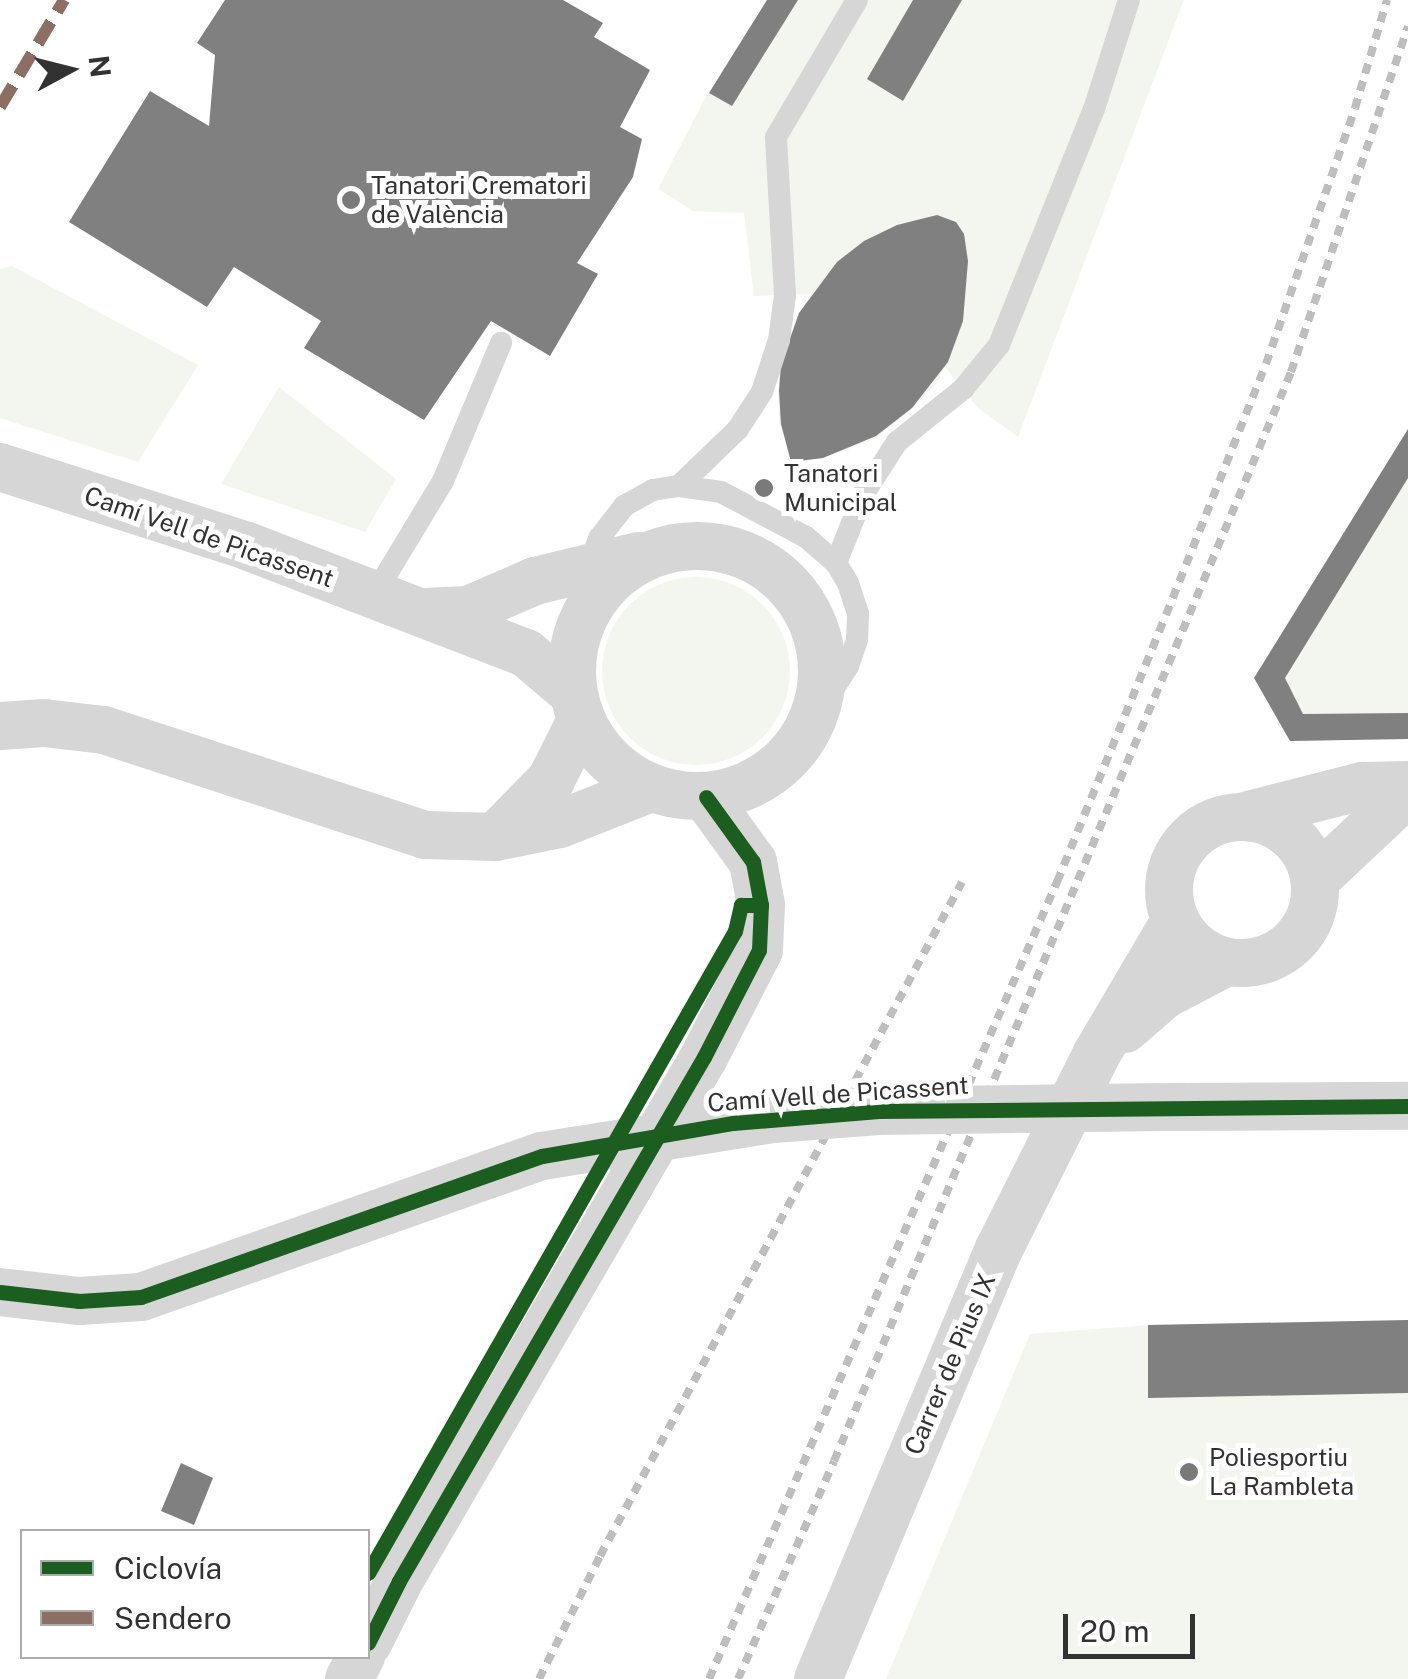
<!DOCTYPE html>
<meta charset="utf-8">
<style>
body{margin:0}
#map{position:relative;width:1408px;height:1679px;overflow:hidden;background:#fff;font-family:"Public Sans",sans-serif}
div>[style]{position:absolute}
.green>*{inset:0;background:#f3f6ee}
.round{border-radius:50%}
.building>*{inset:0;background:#808080}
.service>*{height:22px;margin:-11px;padding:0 11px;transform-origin:11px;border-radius:11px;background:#d6d6d6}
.minor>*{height:48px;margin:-24px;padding:0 24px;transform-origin:24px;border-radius:24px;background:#d6d6d6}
.minor>.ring{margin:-24px;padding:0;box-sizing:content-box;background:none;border:48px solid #d6d6d6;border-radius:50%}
.rail>*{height:8px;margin-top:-4px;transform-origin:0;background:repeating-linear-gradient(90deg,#bebebe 0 10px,transparent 0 18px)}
.minor-bridge>*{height:48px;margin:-24px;padding:0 24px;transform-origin:24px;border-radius:24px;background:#d6d6d6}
.quiet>*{height:12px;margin-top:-6px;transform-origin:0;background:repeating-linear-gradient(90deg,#8d6e63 0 25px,transparent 0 37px)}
.cycleway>*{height:15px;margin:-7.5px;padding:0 7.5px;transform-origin:7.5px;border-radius:7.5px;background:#1b5e20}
.dots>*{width:28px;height:28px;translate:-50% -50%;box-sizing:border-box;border:5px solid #fff;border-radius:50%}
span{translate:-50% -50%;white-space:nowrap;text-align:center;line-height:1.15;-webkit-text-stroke:10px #fff;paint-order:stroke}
.poi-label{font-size:25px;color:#323232}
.left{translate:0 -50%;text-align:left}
.street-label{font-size:25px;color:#323232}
.legend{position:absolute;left:20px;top:1529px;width:350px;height:130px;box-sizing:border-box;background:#fff;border:2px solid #adadad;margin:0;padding:12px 18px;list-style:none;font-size:30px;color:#323232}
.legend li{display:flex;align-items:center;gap:20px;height:50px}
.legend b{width:50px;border:2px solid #adadad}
.north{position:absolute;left:20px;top:20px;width:100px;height:100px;-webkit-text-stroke:8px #fff;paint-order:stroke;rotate:83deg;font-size:28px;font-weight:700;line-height:40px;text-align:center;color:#323232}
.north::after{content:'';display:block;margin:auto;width:35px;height:45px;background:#323232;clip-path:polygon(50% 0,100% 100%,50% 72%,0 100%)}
.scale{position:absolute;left:1063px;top:1614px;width:132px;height:45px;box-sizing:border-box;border:5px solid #323232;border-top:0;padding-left:12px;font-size:30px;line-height:35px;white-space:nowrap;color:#323232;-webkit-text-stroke:8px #fff;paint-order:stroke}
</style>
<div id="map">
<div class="green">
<div style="clip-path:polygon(767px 0,1184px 0,1018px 437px,978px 408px,945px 367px,936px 384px,910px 411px,876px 438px,840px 452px,793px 459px,779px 422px,778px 390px,781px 357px,810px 294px,754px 296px,744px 213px,693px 211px,658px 189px,703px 102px)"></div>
<div style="clip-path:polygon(12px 266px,198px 365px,138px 462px,0 418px,0 269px)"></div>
<div style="clip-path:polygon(279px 387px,396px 479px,365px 532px,221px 484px)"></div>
<div style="clip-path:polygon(1408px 429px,1408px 739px,1290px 741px,1254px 678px)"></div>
<div class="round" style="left:602px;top:577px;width:188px;height:188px"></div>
<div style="clip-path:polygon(1408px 1320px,1408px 1679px,886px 1679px,1030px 1334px,1148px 1325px)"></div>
</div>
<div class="building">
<div style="clip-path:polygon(225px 0,563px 0,603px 23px,594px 37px,650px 70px,620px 127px,642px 139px,633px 177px,577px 263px,598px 274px,550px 356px,491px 321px,424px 420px,304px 348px,321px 321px,234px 267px,207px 307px,69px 222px,150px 91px,209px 126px,215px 55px,197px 43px)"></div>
<div style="clip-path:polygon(767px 0,798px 0,732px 106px,709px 93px)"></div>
<div style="clip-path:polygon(913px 0,962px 0,903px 101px,867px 79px)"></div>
<div style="clip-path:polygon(937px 215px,956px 222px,964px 234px,968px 261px,963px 321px,948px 362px,912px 408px,876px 436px,823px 458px,791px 462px,781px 424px,779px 391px,781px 364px,799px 313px,837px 262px,864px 241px,897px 225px)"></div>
<div style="clip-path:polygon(1408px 429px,1408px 478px,1285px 678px,1303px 714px,1408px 713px,1408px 739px,1290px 741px,1254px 678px)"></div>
<div style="clip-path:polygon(1408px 1320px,1408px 1393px,1148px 1398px,1148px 1325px)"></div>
<div style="clip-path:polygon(181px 1463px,213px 1478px,194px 1525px,161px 1511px)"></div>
</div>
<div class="service">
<div style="left:679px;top:486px;width:82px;rotate:-44deg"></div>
<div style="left:738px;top:429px;width:44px;rotate:-57deg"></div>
<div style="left:762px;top:392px;width:55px;rotate:-71.9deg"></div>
<div style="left:779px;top:340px;width:45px;rotate:-82.4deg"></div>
<div style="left:785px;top:295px;width:158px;rotate:-93.3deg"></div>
<div style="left:776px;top:137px;width:159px;rotate:-59.4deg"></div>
<div style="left:836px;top:563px;width:75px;rotate:-68.2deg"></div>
<div style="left:864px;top:493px;width:61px;rotate:-57.1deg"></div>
<div style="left:897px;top:442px;width:85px;rotate:-38.8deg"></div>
<div style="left:963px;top:389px;width:57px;rotate:-50.7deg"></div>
<div style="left:999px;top:345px;width:254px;rotate:-68.1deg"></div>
<div style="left:1094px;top:109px;width:114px;rotate:-72.2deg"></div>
<div style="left:374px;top:595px;width:133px;rotate:-58.8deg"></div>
<div style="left:443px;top:481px;width:150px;rotate:-67.2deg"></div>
<div style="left:580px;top:622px;width:57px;rotate:-81.9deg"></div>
<div style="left:588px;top:566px;width:31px;rotate:-68deg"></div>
<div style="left:600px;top:537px;width:39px;rotate:-52deg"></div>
<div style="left:624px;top:506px;width:33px;rotate:-29deg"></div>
<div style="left:653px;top:490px;width:26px;rotate:-9deg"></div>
<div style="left:679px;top:486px;width:42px;rotate:8.1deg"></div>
<div style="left:721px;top:492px;width:96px;rotate:27.9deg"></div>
<div style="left:806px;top:537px;width:40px;rotate:41deg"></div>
<div style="left:836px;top:563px;width:23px;rotate:59deg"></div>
<div style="left:848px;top:583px;width:33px;rotate:72deg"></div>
<div style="left:858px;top:614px;width:26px;rotate:92deg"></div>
<div style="left:857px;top:640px;width:28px;rotate:109deg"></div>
<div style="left:848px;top:666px;width:69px;rotate:122.5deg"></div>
</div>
<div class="minor">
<div style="left:0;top:467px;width:259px;rotate:17.7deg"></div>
<div style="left:247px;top:546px;width:299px;rotate:21deg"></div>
<div style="left:526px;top:653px;width:62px;rotate:40.4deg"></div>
<div class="ring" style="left:572px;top:546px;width:202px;height:202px"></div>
<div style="left:424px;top:612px;width:44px;rotate:-2.6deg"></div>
<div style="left:468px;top:610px;width:73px;rotate:-23.4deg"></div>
<div style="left:535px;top:581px;width:106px;rotate:-13.6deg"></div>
<div style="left:0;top:726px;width:44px;rotate:-3.9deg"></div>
<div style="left:44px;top:723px;width:60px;rotate:6.7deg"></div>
<div style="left:104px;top:730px;width:338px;rotate:18.1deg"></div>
<div style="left:425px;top:835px;width:70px;rotate:1.6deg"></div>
<div style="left:495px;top:837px;width:66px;rotate:-11.3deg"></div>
<div style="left:560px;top:824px;width:98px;rotate:-21.6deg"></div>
<div style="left:1245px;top:816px;width:122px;rotate:-14.3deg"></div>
<div style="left:1363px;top:786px;width:45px;rotate:-1.3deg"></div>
<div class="ring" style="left:1169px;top:817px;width:98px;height:98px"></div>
<div style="left:495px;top:837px;width:80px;rotate:-45.5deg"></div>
<div style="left:551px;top:780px;width:67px;rotate:-63.4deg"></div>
<div style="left:1315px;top:880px;width:110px;rotate:-43.2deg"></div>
<div style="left:1395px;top:805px;width:14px;rotate:-17deg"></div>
<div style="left:1125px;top:1029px;width:52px;rotate:-41.1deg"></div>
<div style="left:1164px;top:995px;width:71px;rotate:-27.6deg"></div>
<div style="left:1184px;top:1107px;width:224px;rotate:-0.3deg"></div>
<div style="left:0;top:1292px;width:80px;rotate:6.5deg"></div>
<div style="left:79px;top:1301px;width:62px;rotate:-3.7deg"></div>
<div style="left:141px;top:1297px;width:425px;rotate:-19.4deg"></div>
<div style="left:368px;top:1643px;width:69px;rotate:-63.4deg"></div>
<div style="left:399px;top:1581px;width:606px;rotate:-59.8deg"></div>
<div style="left:704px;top:1057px;width:120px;rotate:-62.8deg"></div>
<div style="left:759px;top:950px;width:45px;rotate:-87.5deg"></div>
<div style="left:761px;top:905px;width:44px;rotate:-100.5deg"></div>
<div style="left:753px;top:862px;width:80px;rotate:-125.9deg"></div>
<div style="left:349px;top:1679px;width:26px;rotate:-62deg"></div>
<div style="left:818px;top:1679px;width:467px;rotate:-67.2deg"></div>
<div style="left:999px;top:1249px;width:217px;rotate:-63.4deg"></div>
<div style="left:1096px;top:1055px;width:156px;rotate:-59.5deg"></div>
</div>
<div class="rail">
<div style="left:539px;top:1679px;width:137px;rotate:-63.6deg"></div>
<div style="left:600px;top:1556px;width:765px;rotate:-61.76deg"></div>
<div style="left:709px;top:1679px;width:870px;rotate:-66.41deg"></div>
<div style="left:1057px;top:882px;width:288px;rotate:-67.8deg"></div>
<div style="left:1166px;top:615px;width:270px;rotate:-68.3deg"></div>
<div style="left:1266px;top:364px;width:271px;rotate:-70.8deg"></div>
<div style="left:1355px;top:108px;width:113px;rotate:-73.5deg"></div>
<div style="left:738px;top:1679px;width:238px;rotate:-66.2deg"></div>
<div style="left:834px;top:1461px;width:1181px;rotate:-67.23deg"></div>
<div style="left:1291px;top:372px;width:365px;rotate:-71.3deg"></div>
</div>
<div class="minor-bridge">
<div style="left:542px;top:1156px;width:234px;rotate:-9.1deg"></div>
<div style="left:773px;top:1119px;width:106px;rotate:-4.3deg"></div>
<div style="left:879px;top:1111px;width:305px;rotate:-0.8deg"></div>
</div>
<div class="quiet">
<div style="left:0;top:107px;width:125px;rotate:-59.1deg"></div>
</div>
<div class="cycleway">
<div style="left:0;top:1292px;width:80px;rotate:6.5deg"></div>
<div style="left:79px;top:1301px;width:62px;rotate:-3.7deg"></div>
<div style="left:141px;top:1297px;width:425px;rotate:-19.4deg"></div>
<div style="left:542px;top:1156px;width:194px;rotate:-9.8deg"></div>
<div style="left:733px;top:1123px;width:146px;rotate:-4.7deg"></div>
<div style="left:879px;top:1111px;width:529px;rotate:-0.54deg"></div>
<div style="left:368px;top:1573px;width:739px;rotate:-60.25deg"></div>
<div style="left:735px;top:931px;width:27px;rotate:-77deg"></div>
<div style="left:741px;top:905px;width:20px"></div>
<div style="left:368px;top:1643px;width:69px;rotate:-63.4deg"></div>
<div style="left:399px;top:1581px;width:606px;rotate:-59.8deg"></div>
<div style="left:704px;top:1057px;width:120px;rotate:-62.8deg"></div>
<div style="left:759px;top:950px;width:45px;rotate:-87.5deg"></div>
<div style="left:761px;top:905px;width:44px;rotate:-100.5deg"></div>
<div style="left:753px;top:862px;width:80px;rotate:-125.9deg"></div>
</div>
<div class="dots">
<div style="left:351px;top:200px;background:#7a7a7a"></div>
<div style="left:764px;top:488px;background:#7a7a7a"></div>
<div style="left:1189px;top:1472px;background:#7a7a7a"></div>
</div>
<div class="poi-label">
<span class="left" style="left:371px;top:200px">Tanatori Crematori<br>de València</span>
<span class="left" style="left:784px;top:488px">Tanatori<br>Municipal</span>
<span class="left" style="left:1209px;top:1472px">Poliesportiu<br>La Rambleta</span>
</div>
<div class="street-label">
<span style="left:209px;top:537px;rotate:19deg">Camí Vell de Picassent</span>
<span style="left:838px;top:1094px;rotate:-4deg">Camí Vell de Picassent</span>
<span style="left:950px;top:1364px;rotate:-67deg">Carrer de Pius IX</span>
</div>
<ul class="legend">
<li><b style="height:12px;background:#1b5e20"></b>Ciclovía</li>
<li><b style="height:12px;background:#8d6e63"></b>Sendero</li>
</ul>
<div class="north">N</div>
<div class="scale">20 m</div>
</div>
